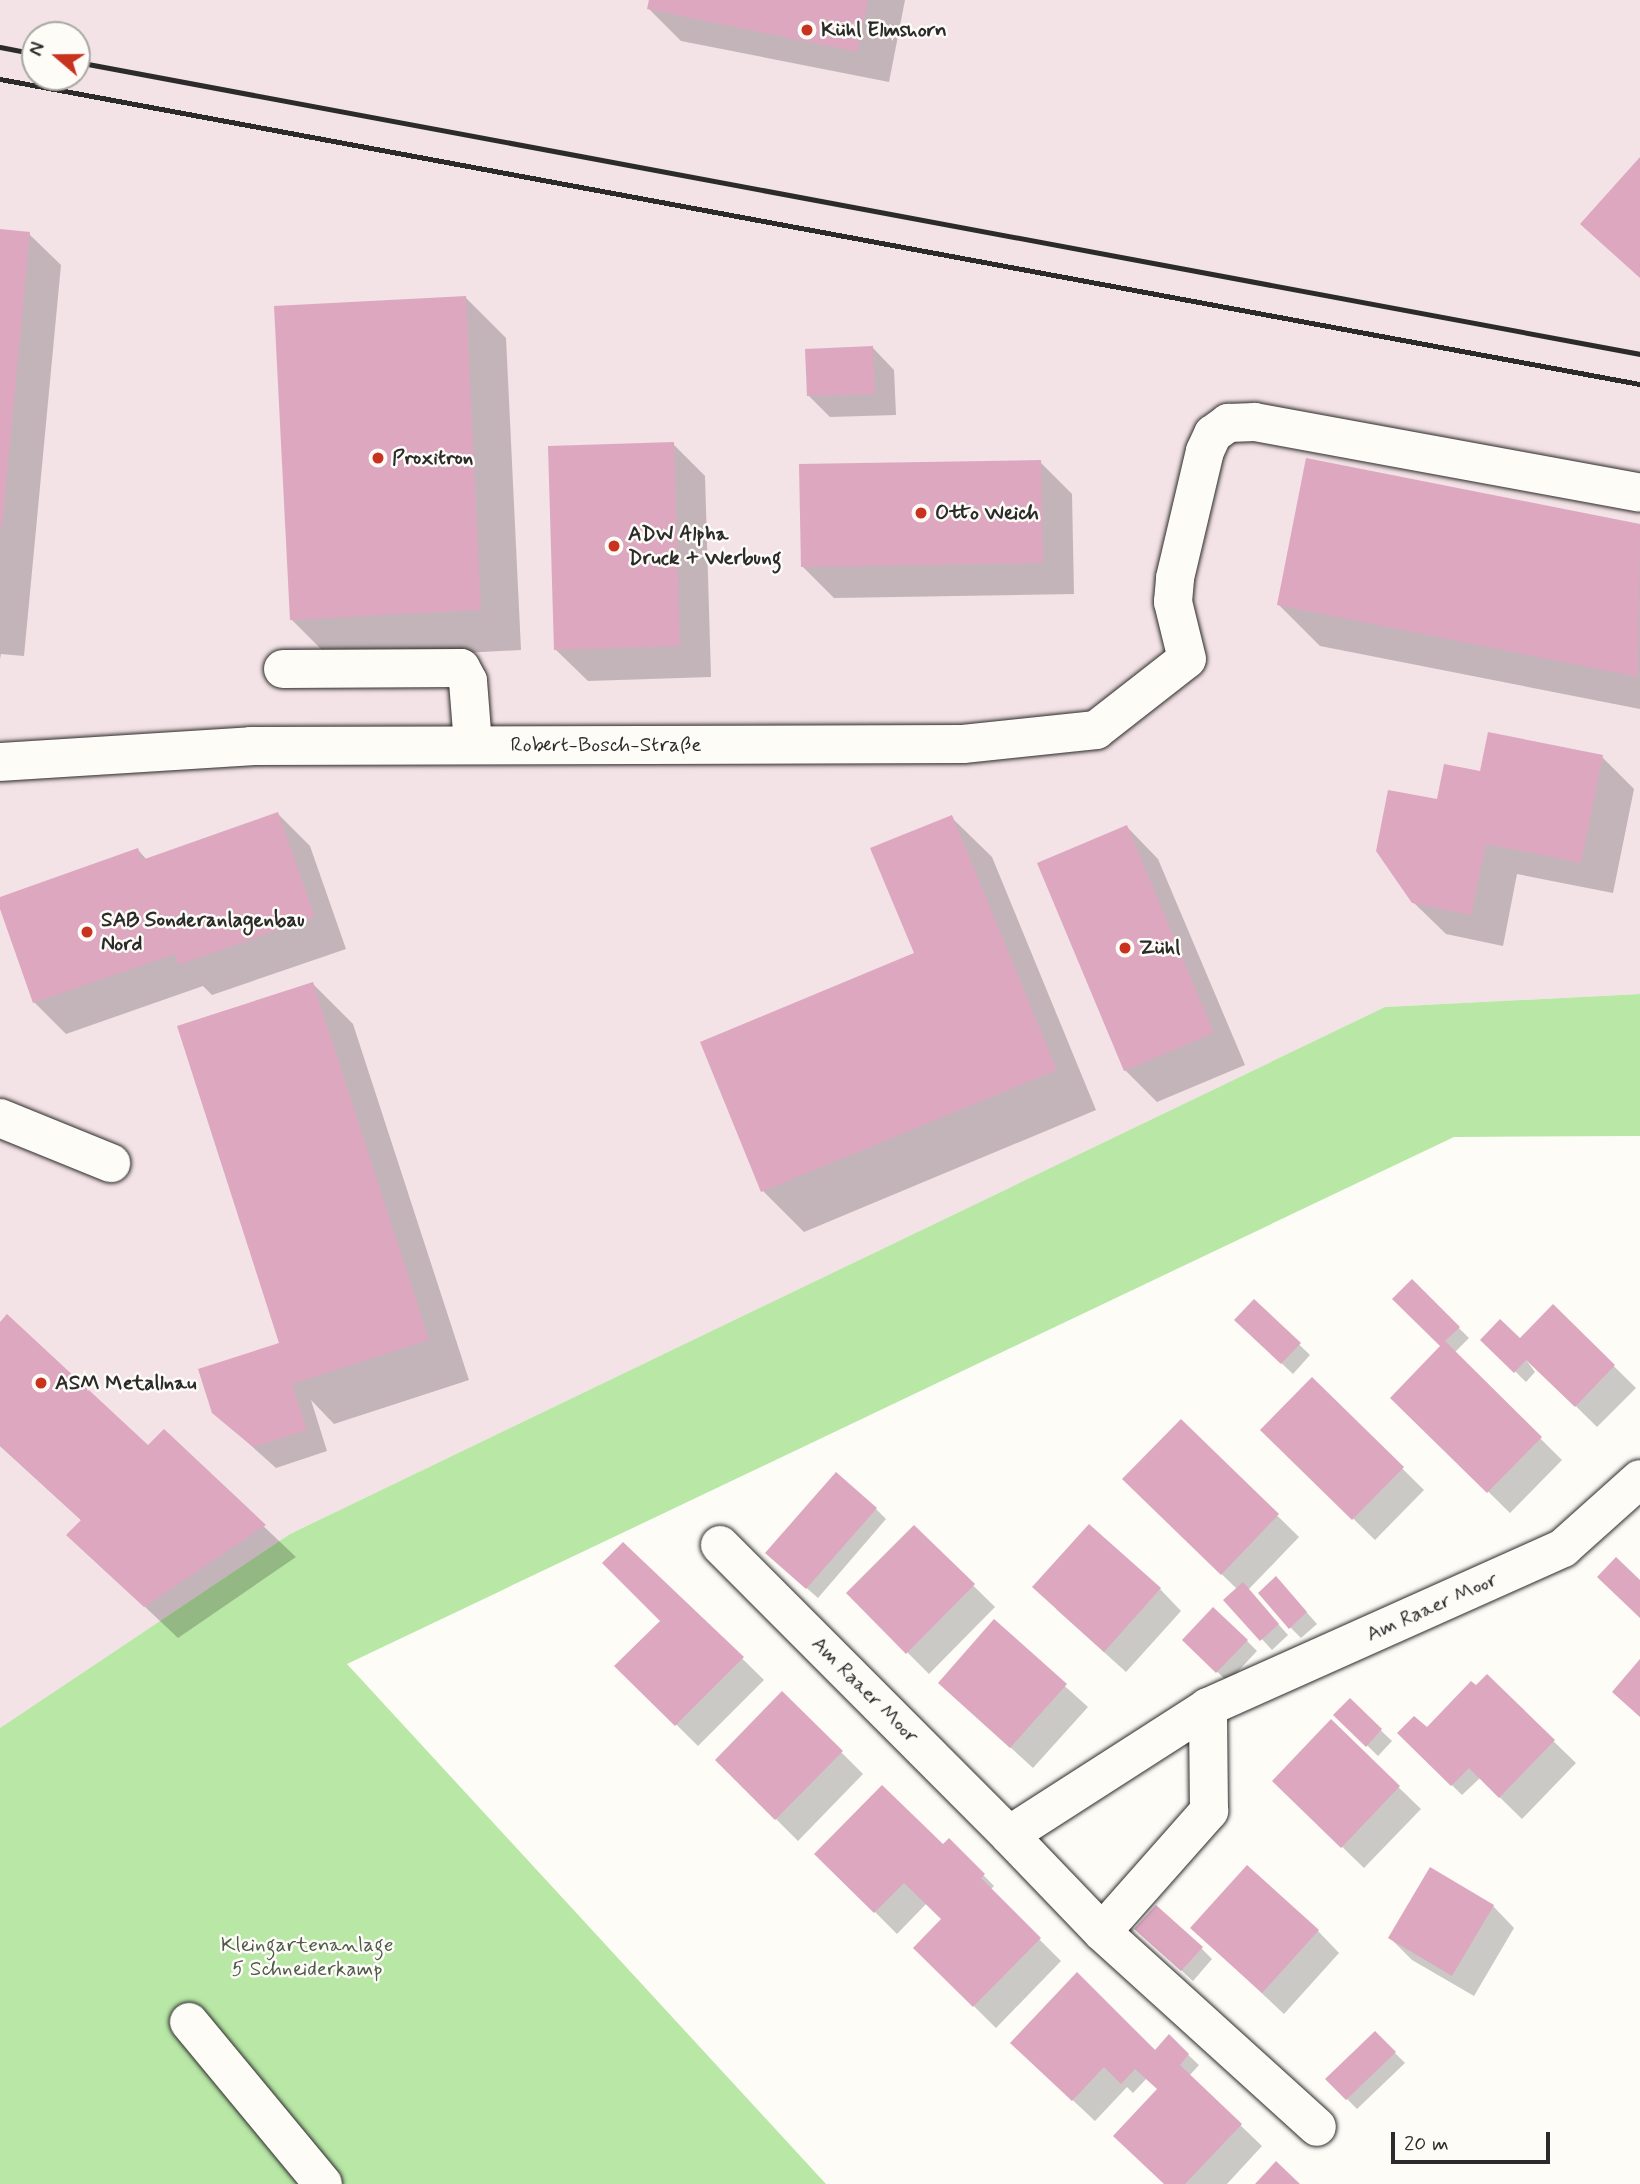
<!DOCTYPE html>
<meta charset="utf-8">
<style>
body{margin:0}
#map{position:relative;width:1640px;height:2184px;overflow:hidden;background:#fdfcf7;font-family:Mynerve,sans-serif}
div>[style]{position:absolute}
.built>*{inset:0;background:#f3e2e6}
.green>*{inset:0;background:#b8e7a6}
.shadow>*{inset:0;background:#0003}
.building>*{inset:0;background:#dda7c0}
.roads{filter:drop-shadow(0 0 2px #2b2b2b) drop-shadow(0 0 2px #2b2b2b)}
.minor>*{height:38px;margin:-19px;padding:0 19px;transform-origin:19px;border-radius:19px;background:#fdfcf7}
.rail>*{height:5px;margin:-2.5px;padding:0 2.5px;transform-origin:2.5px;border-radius:2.5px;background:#2b2b2b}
.dots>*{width:19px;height:19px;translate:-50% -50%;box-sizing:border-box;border:4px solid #fdfcf7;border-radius:50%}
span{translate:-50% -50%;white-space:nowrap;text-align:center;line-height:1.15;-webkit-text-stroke:5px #fdfcf7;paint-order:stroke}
.poi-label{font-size:21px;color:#2b2b2b;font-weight:700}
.left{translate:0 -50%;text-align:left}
.street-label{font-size:21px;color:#2b2b2b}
.park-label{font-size:21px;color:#4e5a4a}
.north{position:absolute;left:21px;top:21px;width:70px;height:70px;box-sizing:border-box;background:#fdfcf7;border:2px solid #a9a8a5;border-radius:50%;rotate:290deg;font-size:19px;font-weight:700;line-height:28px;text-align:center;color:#2b2b2b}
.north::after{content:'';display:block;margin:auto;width:24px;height:32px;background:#c8321e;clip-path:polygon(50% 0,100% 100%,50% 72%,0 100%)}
.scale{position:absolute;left:1391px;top:2132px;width:159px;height:32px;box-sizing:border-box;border:4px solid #2b2b2b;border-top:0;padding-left:9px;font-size:21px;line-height:24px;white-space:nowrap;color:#2b2b2b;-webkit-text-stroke:5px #fdfcf7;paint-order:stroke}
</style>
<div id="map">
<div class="built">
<div style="clip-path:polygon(evenodd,0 0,1640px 0,1640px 994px,1385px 1007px,290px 1534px,0 1728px,0 0,35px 35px,77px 35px,77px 77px,35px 77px,35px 35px)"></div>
</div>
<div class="green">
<div style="clip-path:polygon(1640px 994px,1640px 1136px,1454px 1137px,347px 1664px,826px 2184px,0 2184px,0 1728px,290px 1534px,1385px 1007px)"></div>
</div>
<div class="shadow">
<div style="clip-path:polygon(651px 0,905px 0,889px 82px,681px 41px,649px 9px)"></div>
<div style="clip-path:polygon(0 231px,29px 234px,61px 265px,24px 656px,1px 654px,0 659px)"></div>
<div style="clip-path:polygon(466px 298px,506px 338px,521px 650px,332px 660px,291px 619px)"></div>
<div style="clip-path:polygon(873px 348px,894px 370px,896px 415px,830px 417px,808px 395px)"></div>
<div style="clip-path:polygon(673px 444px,705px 476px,711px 677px,588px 681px,556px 650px)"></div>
<div style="clip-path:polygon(1308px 460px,1640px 526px,1640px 709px,1320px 646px,1279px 605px)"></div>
<div style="clip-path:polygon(1040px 462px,1072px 494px,1074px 594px,834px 598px,802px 566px)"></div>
<div style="clip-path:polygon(1602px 757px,1634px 789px,1613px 893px,1517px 874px,1503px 946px,1446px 934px,1413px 902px,1438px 801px,1481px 773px)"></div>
<div style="clip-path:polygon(278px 814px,310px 846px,346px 949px,212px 995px,203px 986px,66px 1034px,34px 1002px,0 899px,138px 850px,147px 860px)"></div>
<div style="clip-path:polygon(951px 817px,992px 857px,1096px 1110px,804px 1232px,763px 1191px,916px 954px)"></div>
<div style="clip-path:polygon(1127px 827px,1158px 859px,1245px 1065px,1157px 1102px,1125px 1070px)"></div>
<div style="clip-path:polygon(313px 984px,353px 1024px,469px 1380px,334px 1424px,311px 1400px,327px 1451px,276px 1468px,214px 1412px,283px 1349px)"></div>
<div style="clip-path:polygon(1412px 1282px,1469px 1338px,1454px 1353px,1562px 1460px,1510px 1513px,1393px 1398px,1443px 1346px)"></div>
<div style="clip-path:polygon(1254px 1301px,1310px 1355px,1293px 1374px,1247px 1331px)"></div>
<div style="clip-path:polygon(1553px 1306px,1636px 1388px,1597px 1427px,1519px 1350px,1535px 1372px,1526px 1382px,1483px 1340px,1520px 1341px)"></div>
<div style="clip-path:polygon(0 1324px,148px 1448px,164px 1432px,296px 1557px,178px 1638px,69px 1535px,82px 1521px,0 1446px)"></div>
<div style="clip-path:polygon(1312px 1379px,1424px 1490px,1375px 1540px,1263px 1430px)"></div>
<div style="clip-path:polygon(1181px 1421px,1299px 1537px,1248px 1590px,1288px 1635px,1272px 1650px,1226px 1600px,1237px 1589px,1124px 1479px)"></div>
<div style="clip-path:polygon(876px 1509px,886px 1519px,818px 1598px,778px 1563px)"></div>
<div style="clip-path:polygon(914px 1527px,995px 1607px,929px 1674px,848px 1593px)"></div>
<div style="clip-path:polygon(1160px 1589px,1181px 1611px,1126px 1672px,1056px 1609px)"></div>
<div style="clip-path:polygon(1286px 1589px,1317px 1624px,1301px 1638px,1290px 1627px)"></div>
<div style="clip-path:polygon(683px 1600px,764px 1680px,698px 1746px,617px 1666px)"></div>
<div style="clip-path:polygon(994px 1622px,1088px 1707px,1033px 1768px,940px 1683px)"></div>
<div style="clip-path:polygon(1184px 1640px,1247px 1641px,1257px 1651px,1228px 1682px)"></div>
<div style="clip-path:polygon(1487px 1677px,1576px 1763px,1522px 1819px,1480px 1778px,1462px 1795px,1399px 1733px,1437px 1740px)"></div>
<div style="clip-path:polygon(783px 1694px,863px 1774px,798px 1841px,717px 1760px)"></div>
<div style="clip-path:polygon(1350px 1701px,1392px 1741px,1378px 1756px,1336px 1715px)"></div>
<div style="clip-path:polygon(1331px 1722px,1421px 1809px,1364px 1868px,1274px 1781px)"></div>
<div style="clip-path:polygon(949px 1840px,994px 1886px,990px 1890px,1061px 1961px,996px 2028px,915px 1948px,943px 1919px,927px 1903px,897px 1934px,817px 1854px,943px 1847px)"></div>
<div style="clip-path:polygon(1493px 1906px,1514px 1928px,1474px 1996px,1412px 1960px,1390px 1938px)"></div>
<div style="clip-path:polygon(1192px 1928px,1318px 1931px,1339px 1953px,1284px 2014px)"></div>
<div style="clip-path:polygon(1147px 1939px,1201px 1948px,1212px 1959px,1193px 1981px)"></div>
<div style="clip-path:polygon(1077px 1974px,1156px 2051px,1169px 2037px,1199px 2065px,1189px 2076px,1262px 2146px,1227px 2184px,1166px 2184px,1159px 2090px,1147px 2078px,1133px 2093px,1127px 2087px,1095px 2121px,1034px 2064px)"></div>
<div style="clip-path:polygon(1375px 2033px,1405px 2063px,1357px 2109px,1327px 2079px)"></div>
</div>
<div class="building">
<div style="clip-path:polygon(649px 0,868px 0,857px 52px,647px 9px)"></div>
<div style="clip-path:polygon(1640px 157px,1640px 278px,1580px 224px)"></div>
<div style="clip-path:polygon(0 229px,30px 232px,2px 527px,0 526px)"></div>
<div style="clip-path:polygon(466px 296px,481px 610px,290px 620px,274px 306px)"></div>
<div style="clip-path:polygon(873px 346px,875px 394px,807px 396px,805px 349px)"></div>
<div style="clip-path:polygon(674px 442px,680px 646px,554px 650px,548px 446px)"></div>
<div style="clip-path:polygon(1306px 458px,1640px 524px,1638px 677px,1277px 605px)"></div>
<div style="clip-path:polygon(1041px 460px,1043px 563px,801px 567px,799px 464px)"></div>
<div style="clip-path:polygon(1488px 732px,1603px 755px,1581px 863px,1486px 844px,1471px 915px,1412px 903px,1376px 851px,1388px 790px,1437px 799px,1444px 764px,1480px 771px)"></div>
<div style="clip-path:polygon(278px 812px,315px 917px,178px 965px,175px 954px,33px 1003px,0 909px,0 897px,138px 848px,142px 860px)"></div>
<div style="clip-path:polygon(952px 815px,1057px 1070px,761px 1192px,700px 1042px,914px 953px,870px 848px)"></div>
<div style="clip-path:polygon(1127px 825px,1214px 1033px,1124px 1071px,1037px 863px)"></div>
<div style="clip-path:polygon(313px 982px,429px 1340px,292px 1384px,307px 1430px,253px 1447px,212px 1413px,198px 1369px,279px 1343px,177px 1026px)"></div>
<div style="clip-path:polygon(1412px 1279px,1460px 1327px,1445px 1341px,1542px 1437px,1487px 1493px,1390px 1398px,1440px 1346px,1392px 1299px)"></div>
<div style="clip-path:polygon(1254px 1299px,1301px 1343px,1281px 1364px,1234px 1320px)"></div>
<div style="clip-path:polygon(1553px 1304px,1615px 1365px,1575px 1407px,1526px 1360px,1514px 1373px,1480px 1340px,1500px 1319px,1520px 1338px)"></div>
<div style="clip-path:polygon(7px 1314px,148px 1445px,164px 1429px,266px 1525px,144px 1607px,66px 1535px,81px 1520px,0 1446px,0 1322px)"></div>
<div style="clip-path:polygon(1312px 1377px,1404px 1467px,1352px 1520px,1260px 1430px)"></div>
<div style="clip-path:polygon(1181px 1419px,1279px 1514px,1221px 1575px,1122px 1479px)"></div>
<div style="clip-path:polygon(836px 1472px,877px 1508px,806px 1589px,765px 1553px)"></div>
<div style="clip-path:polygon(1089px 1524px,1161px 1588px,1104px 1652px,1032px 1587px)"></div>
<div style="clip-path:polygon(914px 1525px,975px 1584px,906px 1654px,846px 1593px)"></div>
<div style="clip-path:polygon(623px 1542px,744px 1657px,675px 1726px,614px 1666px,660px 1621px,602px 1563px)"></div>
<div style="clip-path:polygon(1616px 1557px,1640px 1580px,1640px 1618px,1597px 1577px)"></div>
<div style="clip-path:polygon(1276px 1576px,1307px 1612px,1289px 1629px,1258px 1593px)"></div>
<div style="clip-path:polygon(1243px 1582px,1279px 1624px,1260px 1641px,1223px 1600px)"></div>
<div style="clip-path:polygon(1213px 1607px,1248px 1640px,1216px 1673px,1182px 1640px)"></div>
<div style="clip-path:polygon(994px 1619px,1067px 1684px,1010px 1748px,938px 1683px)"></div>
<div style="clip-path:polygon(1640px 1659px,1640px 1717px,1612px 1692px)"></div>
<div style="clip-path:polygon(1487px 1674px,1555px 1740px,1499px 1798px,1469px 1768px,1451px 1786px,1397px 1733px,1414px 1716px,1427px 1727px,1471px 1681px,1476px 1685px)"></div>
<div style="clip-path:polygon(782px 1691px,843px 1751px,775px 1820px,715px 1760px)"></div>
<div style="clip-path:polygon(1350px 1698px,1382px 1729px,1366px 1747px,1333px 1715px)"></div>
<div style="clip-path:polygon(1331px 1719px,1400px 1786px,1341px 1848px,1272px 1781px)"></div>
<div style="clip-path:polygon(882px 1785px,943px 1844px,949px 1838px,985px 1874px,981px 1878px,1041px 1938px,973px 2007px,913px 1948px,941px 1919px,904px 1883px,874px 1913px,814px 1854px)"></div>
<div style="clip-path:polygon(1247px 1865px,1319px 1930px,1262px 1993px,1190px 1928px)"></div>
<div style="clip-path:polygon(1430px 1867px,1494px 1905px,1452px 1976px,1388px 1938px)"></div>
<div style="clip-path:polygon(1156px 1905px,1203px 1947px,1181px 1971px,1134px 1929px)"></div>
<div style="clip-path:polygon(1077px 1972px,1155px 2050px,1169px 2034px,1189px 2054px,1180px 2065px,1242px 2124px,1185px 2184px,1164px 2184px,1113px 2136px,1157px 2089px,1135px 2069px,1121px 2084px,1104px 2067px,1072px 2101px,1010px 2043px)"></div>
<div style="clip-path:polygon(1375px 2031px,1396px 2052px,1346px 2100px,1325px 2079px)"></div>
<div style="clip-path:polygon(1276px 2161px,1300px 2184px,1255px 2184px)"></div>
</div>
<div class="roads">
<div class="minor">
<div style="left:283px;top:669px;width:178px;rotate:-0.3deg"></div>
<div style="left:461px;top:668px;width:15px;rotate:62deg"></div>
<div style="left:468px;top:681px;width:64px;rotate:85.5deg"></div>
<div style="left:0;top:762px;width:252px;rotate:-3.6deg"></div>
<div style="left:251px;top:746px;width:712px;rotate:-0.16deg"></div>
<div style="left:963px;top:744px;width:134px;rotate:-6deg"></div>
<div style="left:1096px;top:730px;width:115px;rotate:-38deg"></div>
<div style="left:1187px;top:659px;width:59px;rotate:-103.8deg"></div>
<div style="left:1173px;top:602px;width:24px;rotate:-85deg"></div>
<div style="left:1175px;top:578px;width:130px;rotate:-76.7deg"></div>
<div style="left:1205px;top:451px;width:19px;rotate:-65deg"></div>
<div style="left:1213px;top:434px;width:19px;rotate:-36deg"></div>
<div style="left:1228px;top:423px;width:27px;rotate:-2deg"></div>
<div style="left:1255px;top:422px;width:391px;rotate:10.4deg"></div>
<div style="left:0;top:1118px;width:120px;rotate:22.1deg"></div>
<div style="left:720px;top:1545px;width:409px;rotate:45.1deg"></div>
<div style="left:1009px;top:1835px;width:237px;rotate:-32.7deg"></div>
<div style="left:1208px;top:1707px;width:389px;rotate:-24.1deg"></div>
<div style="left:1563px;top:1548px;width:103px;rotate:-41.9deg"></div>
<div style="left:1009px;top:1835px;width:134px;rotate:46.2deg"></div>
<div style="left:1102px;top:1932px;width:290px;rotate:42.2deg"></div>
<div style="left:1102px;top:1932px;width:162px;rotate:-48.5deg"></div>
<div style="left:1209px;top:1811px;width:104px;rotate:-90.6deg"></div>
<div style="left:189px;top:2022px;width:210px;rotate:50.4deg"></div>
</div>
</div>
<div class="rail">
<div style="left:0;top:47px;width:36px;rotate:11deg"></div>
<div style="left:77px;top:62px;width:1590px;rotate:10.58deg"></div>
<div style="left:0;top:79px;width:1668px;rotate:10.54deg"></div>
</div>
<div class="dots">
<div style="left:807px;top:30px;background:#c8321e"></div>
<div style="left:378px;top:458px;background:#c8321e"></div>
<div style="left:921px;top:513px;background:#c8321e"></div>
<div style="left:614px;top:546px;background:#c8321e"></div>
<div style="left:87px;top:932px;background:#c8321e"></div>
<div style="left:1125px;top:948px;background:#c8321e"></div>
<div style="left:41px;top:1383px;background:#c8321e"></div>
</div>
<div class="poi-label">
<span class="left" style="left:821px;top:30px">Kühl Elmshorn</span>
<span class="left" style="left:392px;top:458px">Proxitron</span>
<span class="left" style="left:935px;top:513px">Otto Weich</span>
<span class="left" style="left:628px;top:546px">ADW Alpha<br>Druck + Werbung</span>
<span class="left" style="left:101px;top:932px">SAB Sonderanlagenbau<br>Nord</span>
<span class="left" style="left:1139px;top:948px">Zühl</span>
<span class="left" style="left:55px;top:1383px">ASM Metallnau</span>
</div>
<div class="street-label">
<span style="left:606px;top:745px">Robert-Bosch-Straße</span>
<span style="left:1432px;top:1607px;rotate:-24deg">Am Raaer Moor</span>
<span style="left:865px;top:1690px;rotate:45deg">Am Raaer Moor</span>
</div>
<div class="park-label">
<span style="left:307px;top:1957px">Kleingartenanlage<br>5 Schneiderkamp</span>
</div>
<div class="north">N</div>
<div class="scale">20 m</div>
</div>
